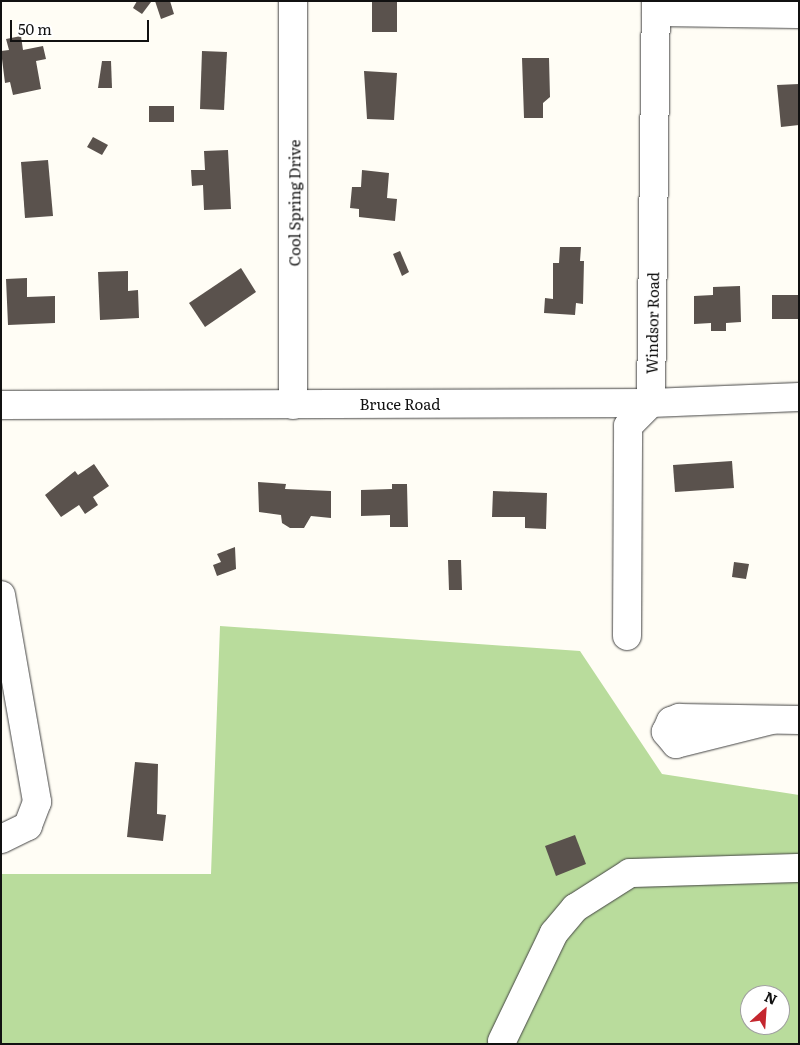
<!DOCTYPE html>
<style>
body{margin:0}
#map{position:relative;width:800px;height:1045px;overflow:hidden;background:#fffdf5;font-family:Literata,serif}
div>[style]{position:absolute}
.forest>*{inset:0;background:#b9dc9c}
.building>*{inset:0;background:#5a524d}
.roads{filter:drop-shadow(0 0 1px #444) drop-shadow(0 0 1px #444)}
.minor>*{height:28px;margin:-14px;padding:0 14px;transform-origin:14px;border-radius:14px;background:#fff}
span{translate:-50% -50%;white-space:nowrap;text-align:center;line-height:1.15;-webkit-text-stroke:5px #fff;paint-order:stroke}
.street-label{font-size:15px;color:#111}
.frame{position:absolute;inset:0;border:2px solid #111;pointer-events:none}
.north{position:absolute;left:740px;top:985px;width:50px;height:50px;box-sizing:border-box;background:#fff;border:1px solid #a0a0a0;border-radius:50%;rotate:26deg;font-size:14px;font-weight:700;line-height:20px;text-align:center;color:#111}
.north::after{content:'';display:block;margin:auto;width:18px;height:22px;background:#c4262e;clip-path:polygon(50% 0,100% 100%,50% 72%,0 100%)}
.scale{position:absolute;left:10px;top:20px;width:139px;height:22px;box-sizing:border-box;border:2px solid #111;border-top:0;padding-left:6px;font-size:15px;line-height:18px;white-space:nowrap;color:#111;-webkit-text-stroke:4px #fff;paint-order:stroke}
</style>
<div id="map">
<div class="forest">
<div style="clip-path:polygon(evenodd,220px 626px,580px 651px,662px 774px,799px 795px,799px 1044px,1px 1044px,1px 874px,211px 874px,220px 626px,750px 995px,780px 995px,780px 1025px,750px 1025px,750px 995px)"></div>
</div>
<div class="building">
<div style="clip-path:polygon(137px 1px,151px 2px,142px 14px,133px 8px)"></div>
<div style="clip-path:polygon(155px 1px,170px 1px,174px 14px,161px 19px)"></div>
<div style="clip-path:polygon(372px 1px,397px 1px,397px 32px,372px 32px)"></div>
<div style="clip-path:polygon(21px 36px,23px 50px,43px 46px,46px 59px,36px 61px,41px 89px,13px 95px,10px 82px,5px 83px,1px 51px,9px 50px,6px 39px)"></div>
<div style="clip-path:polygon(202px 51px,227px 52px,224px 110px,200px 109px)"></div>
<div style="clip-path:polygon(522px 58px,549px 58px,550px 97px,543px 103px,543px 118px,524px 118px)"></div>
<div style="clip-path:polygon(102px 61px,111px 61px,112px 88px,98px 88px)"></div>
<div style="clip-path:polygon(364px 71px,397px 73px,394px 120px,367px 119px)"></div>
<div style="clip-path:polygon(799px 84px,799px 125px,781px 127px,777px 85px)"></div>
<div style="clip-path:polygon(149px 106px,174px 106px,174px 122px,149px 122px)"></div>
<div style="clip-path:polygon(93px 137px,108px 145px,102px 155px,87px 147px)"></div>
<div style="clip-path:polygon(228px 150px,231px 209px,204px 210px,203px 185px,192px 186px,191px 170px,205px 170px,204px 151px)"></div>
<div style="clip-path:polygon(48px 160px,53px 216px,25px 218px,21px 162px)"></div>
<div style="clip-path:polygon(362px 170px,389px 173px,387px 198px,397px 199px,395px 221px,359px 217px,359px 209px,350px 208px,352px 187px,361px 187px)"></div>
<div style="clip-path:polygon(560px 247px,581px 247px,580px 261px,584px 261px,583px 304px,576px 303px,575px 315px,544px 313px,545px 298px,553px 299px,553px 263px,559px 263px)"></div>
<div style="clip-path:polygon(400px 251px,409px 272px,402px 276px,393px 254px)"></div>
<div style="clip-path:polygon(241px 268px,256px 292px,205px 327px,189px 303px)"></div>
<div style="clip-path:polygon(128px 271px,128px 291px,138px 290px,139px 318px,100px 320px,98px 272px)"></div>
<div style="clip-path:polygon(27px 278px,27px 297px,55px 296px,55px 323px,8px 325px,6px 279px)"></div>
<div style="clip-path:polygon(740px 286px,741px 322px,726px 323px,726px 331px,711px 331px,711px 323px,694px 324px,694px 296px,713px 295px,713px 287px)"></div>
<div style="clip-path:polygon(772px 295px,799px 295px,799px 319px,772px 319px)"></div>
<div style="clip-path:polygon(732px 461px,734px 488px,675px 492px,673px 465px)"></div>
<div style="clip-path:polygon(94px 464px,109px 486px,93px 497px,98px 505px,85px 514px,79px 505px,61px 517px,45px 495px,75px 471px,78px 475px)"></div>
<div style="clip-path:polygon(258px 482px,286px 484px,285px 489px,331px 491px,331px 518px,311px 516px,304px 528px,290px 528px,282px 523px,281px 515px,259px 512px)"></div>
<div style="clip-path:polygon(392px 484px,407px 484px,408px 527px,390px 527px,390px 515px,361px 516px,361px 490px,392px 489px)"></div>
<div style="clip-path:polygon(493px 491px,547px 493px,546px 529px,525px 528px,525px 517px,492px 517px)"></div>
<div style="clip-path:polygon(235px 547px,236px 569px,217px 576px,213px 565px,221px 562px,217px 554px)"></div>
<div style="clip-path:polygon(448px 560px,461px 560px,462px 590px,449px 590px)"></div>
<div style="clip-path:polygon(734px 562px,749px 564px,746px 579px,732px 577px)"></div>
<div style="clip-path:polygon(135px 762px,158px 764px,157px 814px,166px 815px,163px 841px,127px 837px)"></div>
<div style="clip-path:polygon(575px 835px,586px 864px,556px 876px,545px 846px)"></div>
</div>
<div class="roads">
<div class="minor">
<div style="left:293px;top:1px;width:404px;rotate:90deg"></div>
<div style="left:656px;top:12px;width:143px;rotate:0.8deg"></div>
<div style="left:1px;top:405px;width:650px;rotate:-0.18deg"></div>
<div style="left:651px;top:403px;width:148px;rotate:-2.3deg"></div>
<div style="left:1px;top:595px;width:210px;rotate:80.1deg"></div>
<div style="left:37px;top:802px;width:26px;rotate:111deg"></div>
<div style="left:28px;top:826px;width:30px;rotate:154deg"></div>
<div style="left:627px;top:636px;width:210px;rotate:-89.7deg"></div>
<div style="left:628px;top:426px;width:33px;rotate:-45deg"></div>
<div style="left:651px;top:403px;width:402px;rotate:-89.3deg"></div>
<div style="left:772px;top:720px;width:99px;rotate:166deg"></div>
<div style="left:676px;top:744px;width:16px;rotate:-130deg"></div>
<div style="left:666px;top:732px;width:12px;rotate:-66deg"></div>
<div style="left:671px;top:721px;width:9px;rotate:-21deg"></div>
<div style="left:679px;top:718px;width:120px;rotate:1deg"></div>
<div style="left:502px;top:1041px;width:120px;rotate:-64.3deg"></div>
<div style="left:554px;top:933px;width:33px;rotate:-50deg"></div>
<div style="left:575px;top:908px;width:65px;rotate:-32.5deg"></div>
<div style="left:630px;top:873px;width:169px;rotate:-1.7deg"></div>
</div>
</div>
<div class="street-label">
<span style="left:294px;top:203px;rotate:-90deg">Cool Spring Drive</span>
<span style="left:652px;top:323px;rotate:-89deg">Windsor Road</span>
<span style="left:400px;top:404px">Bruce Road</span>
</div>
<div class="frame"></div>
<div class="north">N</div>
<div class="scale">50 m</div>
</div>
